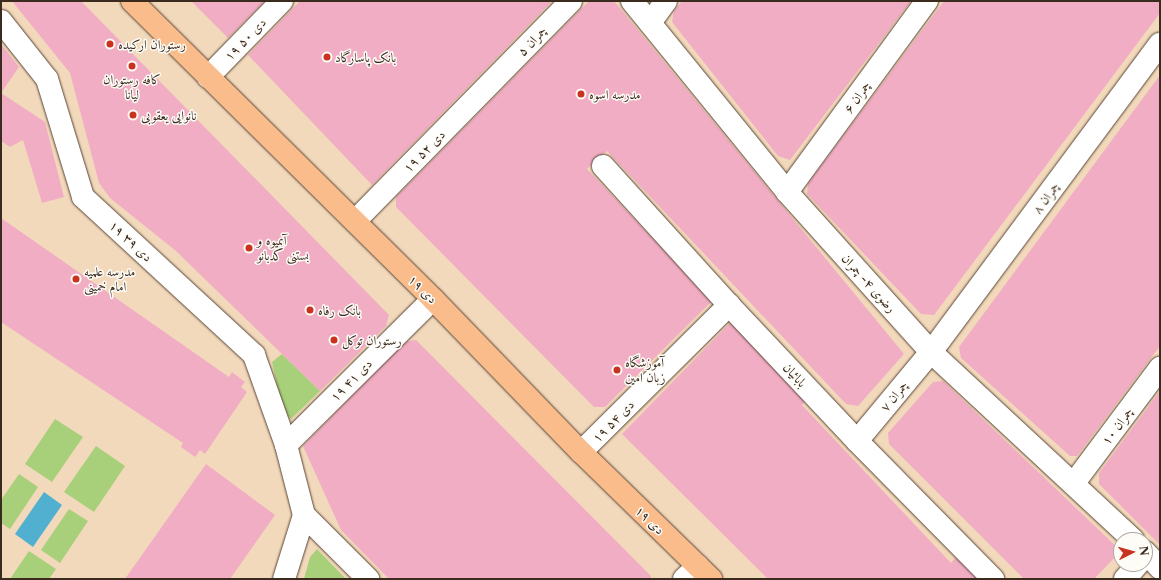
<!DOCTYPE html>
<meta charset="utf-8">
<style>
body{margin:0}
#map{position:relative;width:1161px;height:580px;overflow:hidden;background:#f3d9bb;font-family:"Libre Caslon Text",Amiri,serif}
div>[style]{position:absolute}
.green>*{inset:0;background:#a8cf79}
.water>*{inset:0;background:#51b0cf}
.building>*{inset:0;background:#f1adc3}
.roads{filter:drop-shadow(0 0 1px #574436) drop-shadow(0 0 1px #574436)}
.minor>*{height:22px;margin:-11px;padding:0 11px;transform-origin:11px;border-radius:11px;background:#fff}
.major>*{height:22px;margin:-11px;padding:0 11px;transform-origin:11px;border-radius:11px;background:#f9bc8a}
.dots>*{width:11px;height:11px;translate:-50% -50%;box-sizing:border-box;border:2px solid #fdfcf7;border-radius:50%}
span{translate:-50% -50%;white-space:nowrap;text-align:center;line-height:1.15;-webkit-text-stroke:3px #fdfcf7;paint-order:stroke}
.street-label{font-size:13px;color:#3b2a1e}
.poi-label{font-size:13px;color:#3b2a1e}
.left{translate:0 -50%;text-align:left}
.frame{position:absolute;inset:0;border:2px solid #3b2a1e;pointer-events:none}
.north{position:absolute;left:1113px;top:532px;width:40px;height:40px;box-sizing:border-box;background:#fdfcf7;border:1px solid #afa8a0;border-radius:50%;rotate:84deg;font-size:11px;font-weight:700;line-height:16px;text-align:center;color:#3b2a1e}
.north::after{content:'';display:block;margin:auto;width:14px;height:18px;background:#c8321e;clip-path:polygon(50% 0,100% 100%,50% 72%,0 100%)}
</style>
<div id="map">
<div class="green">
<div style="clip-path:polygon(282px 354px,320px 391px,291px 419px,282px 410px,272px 362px)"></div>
<div style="clip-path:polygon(55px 419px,83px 437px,52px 482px,25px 464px)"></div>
<div style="clip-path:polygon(96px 446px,125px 466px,94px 512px,64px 492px)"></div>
<div style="clip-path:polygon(19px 474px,38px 487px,10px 529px,1px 523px,1px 500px)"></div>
<div style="clip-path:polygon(69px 509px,88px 521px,60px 563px,41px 550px)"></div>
<div style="clip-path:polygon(317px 549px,346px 579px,304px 579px,310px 557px)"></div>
<div style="clip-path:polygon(29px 551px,56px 569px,49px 579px,10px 579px)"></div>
</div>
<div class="water">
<div style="clip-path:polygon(44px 492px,62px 505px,33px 547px,15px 534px)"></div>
</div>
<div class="building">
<div style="clip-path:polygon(12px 1px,81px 1px,389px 315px,386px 326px,320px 391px,176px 251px,110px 198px,99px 183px,70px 73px)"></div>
<div style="clip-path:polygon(191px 1px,265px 1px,228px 38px)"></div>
<div style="clip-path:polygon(300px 1px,552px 1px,372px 185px,248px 55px)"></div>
<div style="clip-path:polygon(589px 1px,614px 1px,904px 354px,858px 406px,846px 404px,607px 151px,587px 169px,712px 301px,605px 407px,594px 407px,396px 207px,396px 197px)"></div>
<div style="clip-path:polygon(682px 1px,911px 1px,790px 160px,778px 156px,672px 22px,674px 11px)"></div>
<div style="clip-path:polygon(944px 1px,1160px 1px,1160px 13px,934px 315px,921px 314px,807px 194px,808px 183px)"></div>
<div style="clip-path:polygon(1px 44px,19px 67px,1px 93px,45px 122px,64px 197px,42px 203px,23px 140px,10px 147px,1px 141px)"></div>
<div style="clip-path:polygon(1160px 75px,1160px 346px,1077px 456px,1070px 456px,961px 358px,959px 347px)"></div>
<div style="clip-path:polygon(1px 218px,229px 377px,232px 372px,245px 382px,241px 387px,247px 392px,205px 454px,200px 450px,195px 457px,181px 447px,183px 443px,1px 322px)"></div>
<div style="clip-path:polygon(731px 322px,806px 400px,802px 405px,951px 563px,957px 556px,979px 579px,768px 579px,622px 434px)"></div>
<div style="clip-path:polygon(416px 340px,651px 576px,651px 579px,389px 579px,341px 530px,303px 446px,404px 342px)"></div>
<div style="clip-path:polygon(943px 381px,1121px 551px,1094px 579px,1024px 579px,889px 444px,888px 433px,933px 382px)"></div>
<div style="clip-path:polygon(1160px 391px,1160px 545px,1099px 484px,1099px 473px)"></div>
<div style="clip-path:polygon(206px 464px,275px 515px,230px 579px,125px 579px)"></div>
</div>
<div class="roads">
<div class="minor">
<div style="left:632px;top:1px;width:246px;rotate:50.9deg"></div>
<div style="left:787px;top:192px;width:215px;rotate:48deg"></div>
<div style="left:931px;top:352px;width:276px;rotate:42.9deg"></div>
<div style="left:1px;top:21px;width:74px;rotate:51.6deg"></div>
<div style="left:47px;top:79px;width:123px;rotate:73deg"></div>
<div style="left:83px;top:197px;width:233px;rotate:42.7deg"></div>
<div style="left:254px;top:355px;width:96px;rotate:70.4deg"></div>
<div style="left:286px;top:445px;width:72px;rotate:75.6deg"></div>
<div style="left:650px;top:23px;width:27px;rotate:-54deg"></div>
<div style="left:208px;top:77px;width:106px;rotate:-45.8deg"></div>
<div style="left:603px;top:166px;width:188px;rotate:47.8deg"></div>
<div style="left:729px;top:305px;width:187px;rotate:46.7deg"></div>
<div style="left:857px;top:441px;width:194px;rotate:45.4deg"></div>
<div style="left:787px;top:192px;width:237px;rotate:-53.8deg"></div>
<div style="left:355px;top:221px;width:308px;rotate:-45.5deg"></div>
<div style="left:857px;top:441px;width:116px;rotate:-50.3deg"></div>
<div style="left:931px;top:352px;width:384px;rotate:-53.4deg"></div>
<div style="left:286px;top:445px;width:207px;rotate:-44.8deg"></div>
<div style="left:581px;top:452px;width:209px;rotate:-44.8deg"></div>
<div style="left:1074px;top:483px;width:144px;rotate:-53.2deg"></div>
<div style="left:304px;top:515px;width:91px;rotate:45deg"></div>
<div style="left:1145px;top:552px;width:22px;rotate:47deg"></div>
<div style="left:284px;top:579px;width:67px;rotate:-72.6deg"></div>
<div style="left:684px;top:579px;width:19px;rotate:-43deg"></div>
<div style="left:1125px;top:579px;width:20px;rotate:-49deg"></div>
</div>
<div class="major">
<div style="left:132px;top:1px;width:424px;rotate:44.7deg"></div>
<div style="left:433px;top:299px;width:213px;rotate:46deg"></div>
<div style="left:581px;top:452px;width:182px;rotate:44.3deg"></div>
</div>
</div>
<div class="dots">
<div style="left:110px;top:44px;background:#c8321e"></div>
<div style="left:327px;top:57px;background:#c8321e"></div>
<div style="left:132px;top:66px;background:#c8321e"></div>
<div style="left:581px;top:94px;background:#c8321e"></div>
<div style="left:133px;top:115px;background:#c8321e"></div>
<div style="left:249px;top:248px;background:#c8321e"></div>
<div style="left:76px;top:279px;background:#c8321e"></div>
<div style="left:310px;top:310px;background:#c8321e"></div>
<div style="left:334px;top:340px;background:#c8321e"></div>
<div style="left:617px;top:370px;background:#c8321e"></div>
</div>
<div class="street-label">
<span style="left:245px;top:39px;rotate:-46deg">۱۹ دی ۵۰</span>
<span style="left:532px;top:41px;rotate:-46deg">چمران ۵</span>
<span style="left:857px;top:97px;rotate:-54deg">چمران ۶</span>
<span style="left:424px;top:151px;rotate:-45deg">۱۹ دی ۵۲</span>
<span style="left:1046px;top:198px;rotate:-53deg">چمران ۸</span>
<span style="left:131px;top:241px;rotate:43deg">۱۹ دی ۳۹</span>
<span style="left:869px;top:283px;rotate:48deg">رضوی ۴- چمران</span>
<span style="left:423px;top:289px;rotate:45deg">۱۹ دی</span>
<span style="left:795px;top:375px;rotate:47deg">بابائیان</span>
<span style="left:351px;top:380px;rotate:-45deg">۱۹ دی ۴۱</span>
<span style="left:894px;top:396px;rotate:-50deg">چمران ۷</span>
<span style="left:613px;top:421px;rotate:-45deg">۱۹ دی ۵۴</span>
<span style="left:1117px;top:426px;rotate:-53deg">چمران ۱۰</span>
<span style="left:650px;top:520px;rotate:44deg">۱۹ دی</span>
</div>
<div class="poi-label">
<span class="left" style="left:118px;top:44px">رستوران ارکیده</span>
<span class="left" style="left:335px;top:57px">بانک پاسارگاد</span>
<span style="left:132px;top:87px">کافه رستوران<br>لیانا</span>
<span class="left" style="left:589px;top:94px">مدرسه اسوه</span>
<span class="left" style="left:141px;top:115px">نانوایی یعقوبی</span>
<span class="left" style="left:257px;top:248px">آبمیوه و<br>بستنی کدبانو</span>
<span class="left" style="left:84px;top:279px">مدرسه علمیه<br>امام خمینی</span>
<span class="left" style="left:318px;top:310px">بانک رفاه</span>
<span class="left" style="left:342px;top:340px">رستوران توکل</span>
<span class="left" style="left:625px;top:370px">آموزشگاه<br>زبان امین</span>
</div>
<div class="frame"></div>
<div class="north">N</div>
</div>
